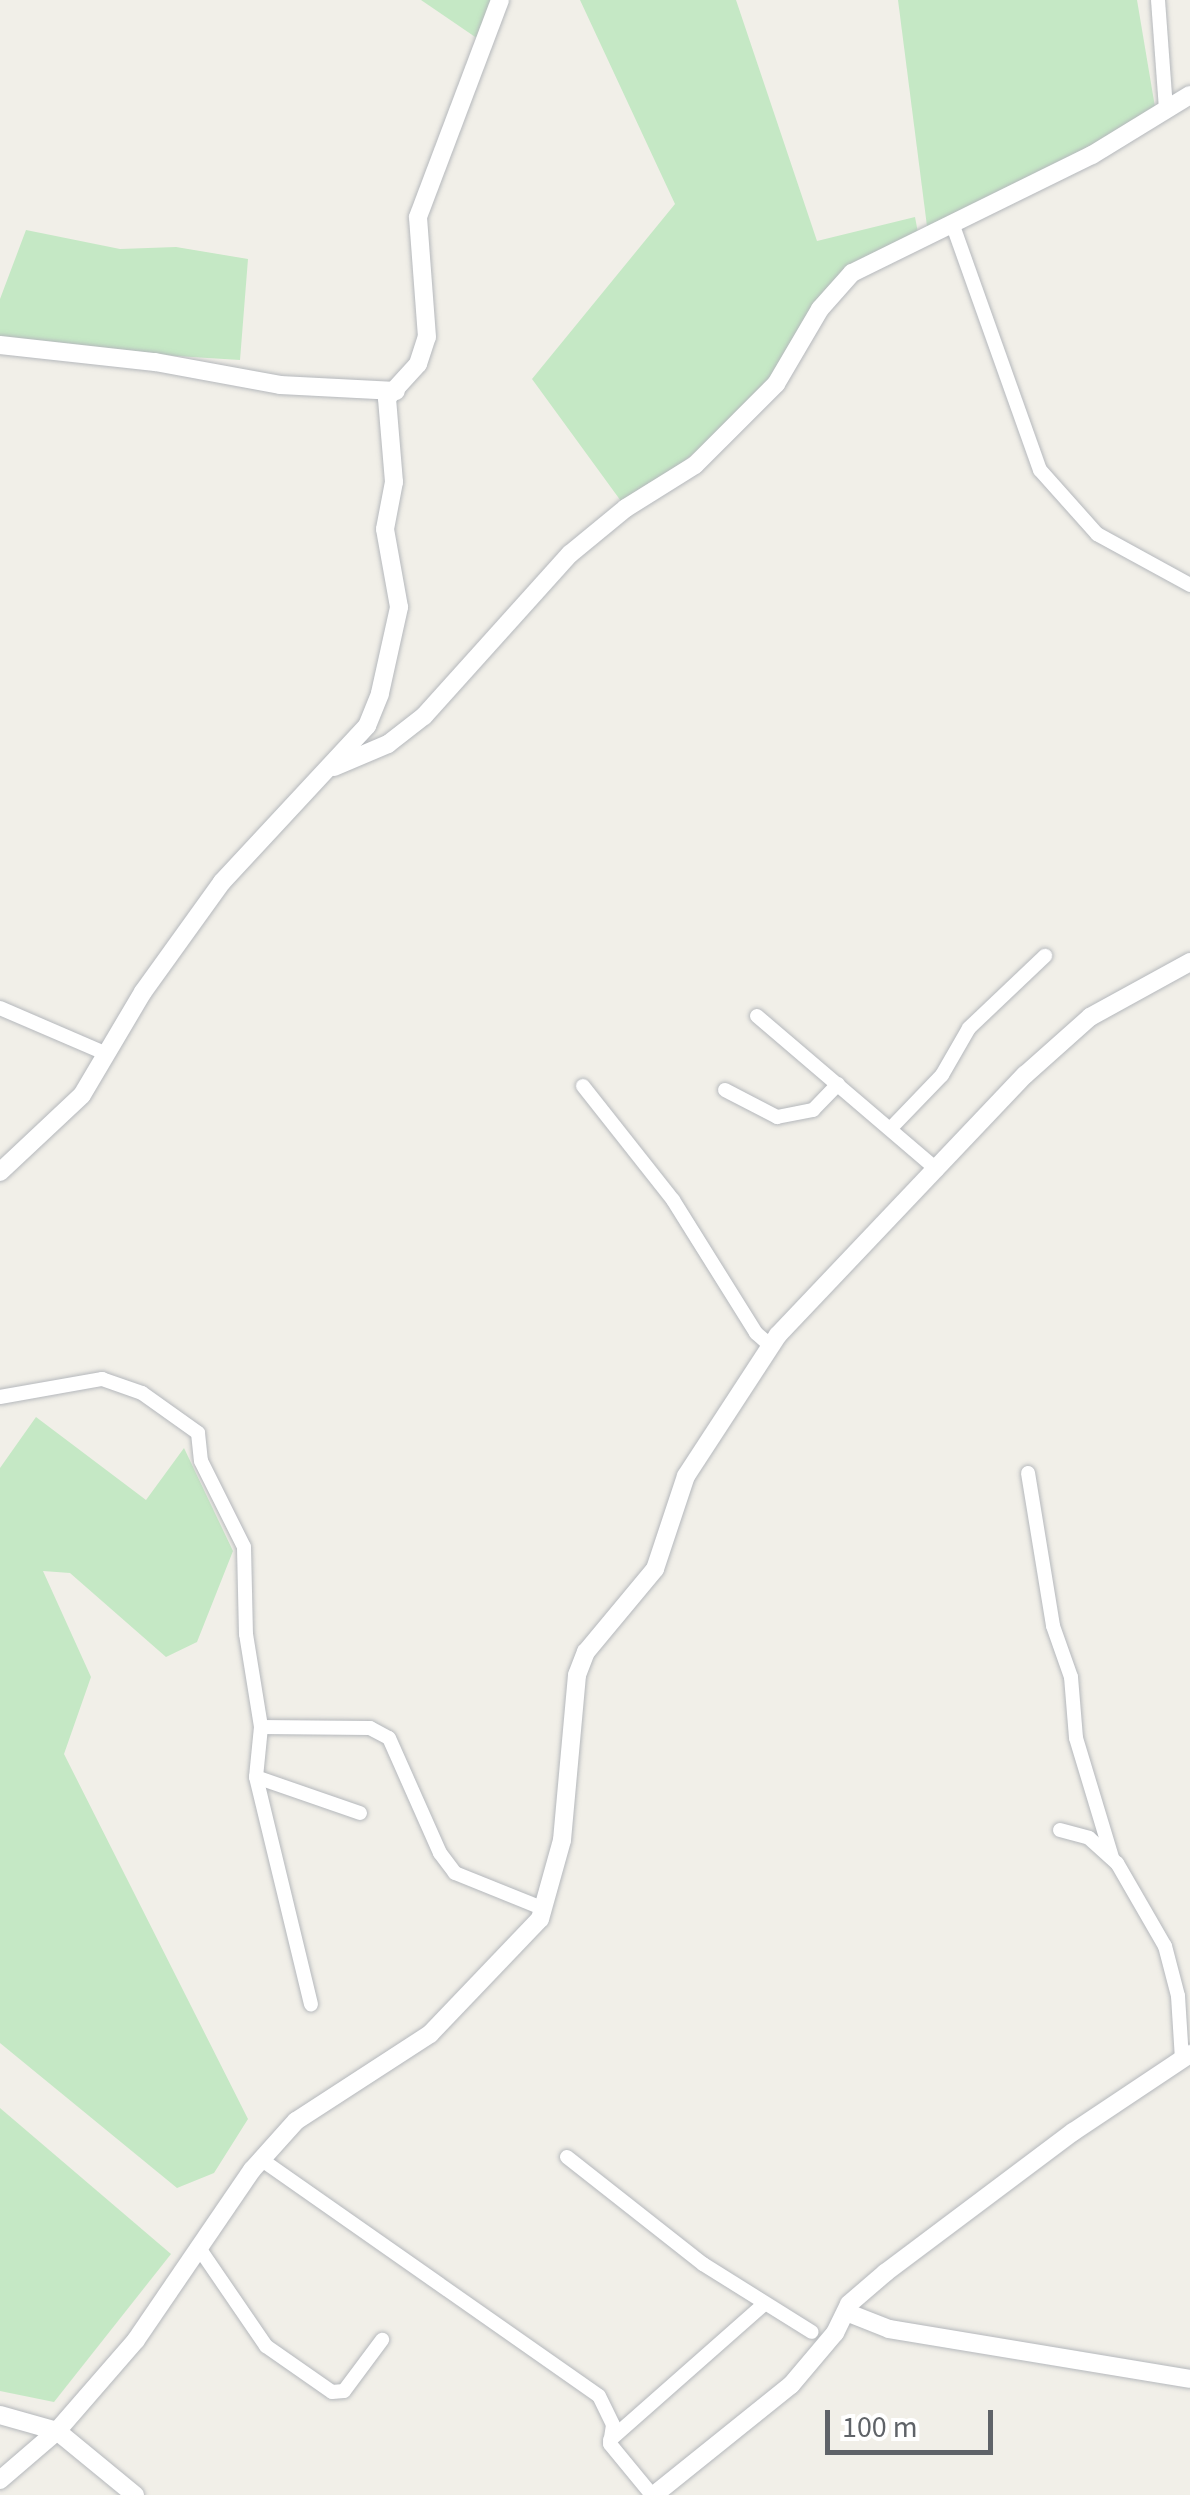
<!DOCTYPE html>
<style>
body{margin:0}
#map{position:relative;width:1190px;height:2495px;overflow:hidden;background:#f1efe8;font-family:"Source Sans 3",sans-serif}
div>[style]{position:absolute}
.green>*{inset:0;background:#c5e8c5}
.roads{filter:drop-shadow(0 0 2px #b5b8bc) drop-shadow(0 0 2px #b5b8bc)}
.minor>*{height:14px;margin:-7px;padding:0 7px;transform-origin:7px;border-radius:7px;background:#fff}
.tertiary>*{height:18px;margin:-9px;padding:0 9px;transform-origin:9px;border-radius:9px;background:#fff}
span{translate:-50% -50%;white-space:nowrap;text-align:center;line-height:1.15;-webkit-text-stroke:8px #fff;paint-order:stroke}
.scale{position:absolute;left:825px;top:2410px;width:168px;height:45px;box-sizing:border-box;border:5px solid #5f6368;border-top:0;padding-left:12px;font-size:30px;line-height:35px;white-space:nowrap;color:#5f6368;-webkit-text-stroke:8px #fff;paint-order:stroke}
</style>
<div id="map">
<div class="green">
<div style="clip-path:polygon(421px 0,497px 0,484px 43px)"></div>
<div style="clip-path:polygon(580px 0,736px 0,817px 241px,915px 217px,919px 238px,827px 300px,755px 404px,626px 508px,532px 379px,675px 204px)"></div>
<div style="clip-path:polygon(898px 0,1137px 0,1156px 113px,928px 234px)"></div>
<div style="clip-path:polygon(26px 230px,120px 249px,176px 247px,248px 259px,240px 360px,0 345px,0 299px)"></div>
<div style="clip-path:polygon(36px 1417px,146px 1500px,184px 1448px,233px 1551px,197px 1642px,166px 1657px,70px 1573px,43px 1571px,91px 1677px,64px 1754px,248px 2119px,214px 2173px,177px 2188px,0 2043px,0 1468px)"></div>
<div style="clip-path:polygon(0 2108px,171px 2254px,54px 2402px,0 2391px)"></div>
</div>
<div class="roads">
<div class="minor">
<div style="left:1158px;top:0;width:108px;rotate:85.8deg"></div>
<div style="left:952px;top:223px;width:262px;rotate:70.4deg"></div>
<div style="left:1040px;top:470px;width:86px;rotate:48.3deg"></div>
<div style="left:1097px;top:534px;width:106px;rotate:28.7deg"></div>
<div style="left:0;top:1008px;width:116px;rotate:23.3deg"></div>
<div style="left:757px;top:1016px;width:237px;rotate:40.5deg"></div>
<div style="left:583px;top:1086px;width:145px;rotate:51.7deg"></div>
<div style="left:673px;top:1200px;width:157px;rotate:58deg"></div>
<div style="left:756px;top:1333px;width:20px;rotate:41deg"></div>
<div style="left:725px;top:1090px;width:59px;rotate:27.4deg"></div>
<div style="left:777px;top:1117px;width:37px;rotate:-11deg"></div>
<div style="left:813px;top:1110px;width:36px;rotate:-46deg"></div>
<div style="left:892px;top:1127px;width:72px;rotate:-46.1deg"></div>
<div style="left:942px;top:1075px;width:54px;rotate:-60.1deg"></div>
<div style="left:969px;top:1028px;width:105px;rotate:-43.5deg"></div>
<div style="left:0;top:1397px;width:104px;rotate:-10deg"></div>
<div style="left:102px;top:1379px;width:42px;rotate:19.3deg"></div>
<div style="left:142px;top:1393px;width:69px;rotate:35.5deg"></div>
<div style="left:198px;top:1433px;width:28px;rotate:84deg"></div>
<div style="left:201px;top:1461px;width:96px;rotate:63.4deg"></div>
<div style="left:244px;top:1547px;width:87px;rotate:88.7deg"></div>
<div style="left:246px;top:1634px;width:94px;rotate:80.8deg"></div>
<div style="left:261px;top:1727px;width:109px;rotate:0.5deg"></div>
<div style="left:370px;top:1728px;width:21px;rotate:28deg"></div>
<div style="left:389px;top:1738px;width:126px;rotate:66.1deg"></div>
<div style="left:440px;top:1853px;width:25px;rotate:53deg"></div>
<div style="left:455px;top:1873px;width:96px;rotate:22deg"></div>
<div style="left:1028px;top:1473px;width:155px;rotate:80.7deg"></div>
<div style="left:1053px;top:1626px;width:54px;rotate:70.6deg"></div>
<div style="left:1071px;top:1677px;width:61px;rotate:85.3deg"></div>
<div style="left:1076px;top:1738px;width:124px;rotate:73.2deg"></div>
<div style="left:261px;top:1727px;width:50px;rotate:95.7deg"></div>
<div style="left:256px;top:1777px;width:234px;rotate:76.4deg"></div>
<div style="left:256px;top:1777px;width:110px;rotate:19.1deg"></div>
<div style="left:1060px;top:1830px;width:30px;rotate:15deg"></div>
<div style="left:1089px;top:1838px;width:38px;rotate:42deg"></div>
<div style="left:1117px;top:1863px;width:96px;rotate:60deg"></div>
<div style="left:1165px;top:1946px;width:52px;rotate:75.4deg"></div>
<div style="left:1178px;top:1996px;width:63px;rotate:86.4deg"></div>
<div style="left:567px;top:2157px;width:173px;rotate:38.2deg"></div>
<div style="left:703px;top:2264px;width:128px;rotate:32deg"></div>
<div style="left:262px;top:2160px;width:411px;rotate:35deg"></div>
<div style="left:599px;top:2396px;width:32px;rotate:64deg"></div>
<div style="left:613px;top:2425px;width:19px;rotate:99deg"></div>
<div style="left:610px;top:2444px;width:66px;rotate:50.5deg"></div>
<div style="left:199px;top:2248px;width:119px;rotate:55.6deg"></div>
<div style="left:266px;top:2346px;width:80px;rotate:34.9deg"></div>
<div style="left:332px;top:2392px;width:12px;rotate:-5deg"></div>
<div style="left:344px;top:2391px;width:64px;rotate:-53.3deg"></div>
<div style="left:610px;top:2440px;width:204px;rotate:-41.4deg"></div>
</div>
<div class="tertiary">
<div style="left:0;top:345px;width:156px;rotate:6.3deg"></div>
<div style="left:155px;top:362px;width:127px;rotate:10.4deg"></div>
<div style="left:280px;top:385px;width:116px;rotate:3deg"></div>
<div style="left:334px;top:767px;width:59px;rotate:-23.1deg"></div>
<div style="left:388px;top:744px;width:46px;rotate:-37.9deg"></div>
<div style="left:424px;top:716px;width:218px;rotate:-48deg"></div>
<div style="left:570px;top:554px;width:72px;rotate:-39.4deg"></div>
<div style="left:626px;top:508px;width:81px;rotate:-31.9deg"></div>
<div style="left:695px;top:465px;width:115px;rotate:-45deg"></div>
<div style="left:776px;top:384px;width:87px;rotate:-59.6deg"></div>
<div style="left:820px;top:309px;width:48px;rotate:-48.4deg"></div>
<div style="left:852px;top:273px;width:267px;rotate:-26.2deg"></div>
<div style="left:1092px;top:155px;width:115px;rotate:-31.5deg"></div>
<div style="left:0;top:1172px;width:112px;rotate:-43.2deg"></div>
<div style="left:82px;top:1095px;width:120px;rotate:-59.4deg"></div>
<div style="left:143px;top:992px;width:135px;rotate:-54.3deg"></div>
<div style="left:222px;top:882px;width:213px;rotate:-47.1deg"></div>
<div style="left:367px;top:726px;width:35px;rotate:-68deg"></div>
<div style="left:380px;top:693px;width:88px;rotate:-77.5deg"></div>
<div style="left:399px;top:607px;width:79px;rotate:-100.2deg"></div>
<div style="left:385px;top:529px;width:48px;rotate:-79.2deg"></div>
<div style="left:394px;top:482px;width:84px;rotate:-94.8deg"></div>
<div style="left:387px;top:398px;width:46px;rotate:-47.6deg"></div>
<div style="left:418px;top:364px;width:28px;rotate:-72deg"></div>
<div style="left:427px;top:337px;width:120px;rotate:-94.3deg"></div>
<div style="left:418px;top:217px;width:232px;rotate:-69.3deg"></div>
<div style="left:846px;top:2312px;width:46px;rotate:21.6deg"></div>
<div style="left:889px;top:2329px;width:305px;rotate:9.4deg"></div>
<div style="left:0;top:2415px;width:59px;rotate:15.7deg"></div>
<div style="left:57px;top:2431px;width:101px;rotate:39.4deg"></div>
<div style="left:0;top:2480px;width:75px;rotate:-40.7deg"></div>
<div style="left:57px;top:2431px;width:121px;rotate:-49deg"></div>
<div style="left:136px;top:2340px;width:206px;rotate:-55.7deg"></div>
<div style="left:252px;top:2170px;width:66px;rotate:-48.1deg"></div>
<div style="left:296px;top:2121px;width:160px;rotate:-33deg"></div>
<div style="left:430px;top:2034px;width:159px;rotate:-46.3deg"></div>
<div style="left:540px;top:1919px;width:82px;rotate:-74.4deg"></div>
<div style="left:562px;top:1840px;width:166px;rotate:-84.8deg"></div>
<div style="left:577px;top:1675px;width:25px;rotate:-69deg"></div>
<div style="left:586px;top:1652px;width:108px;rotate:-50.3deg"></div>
<div style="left:655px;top:1569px;width:98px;rotate:-71.6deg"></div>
<div style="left:686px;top:1476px;width:168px;rotate:-56.9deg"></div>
<div style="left:778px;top:1335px;width:359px;rotate:-46.5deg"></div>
<div style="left:1025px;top:1075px;width:87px;rotate:-41.7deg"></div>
<div style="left:1090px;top:1017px;width:114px;rotate:-28.8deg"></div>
<div style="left:654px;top:2495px;width:176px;rotate:-38.8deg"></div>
<div style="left:791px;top:2385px;width:68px;rotate:-49.8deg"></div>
<div style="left:835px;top:2333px;width:32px;rotate:-64deg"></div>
<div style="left:849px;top:2304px;width:48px;rotate:-40.7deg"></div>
<div style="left:885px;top:2273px;width:235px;rotate:-36.9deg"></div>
<div style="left:1073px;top:2132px;width:141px;rotate:-33.7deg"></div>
</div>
</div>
<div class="scale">100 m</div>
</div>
